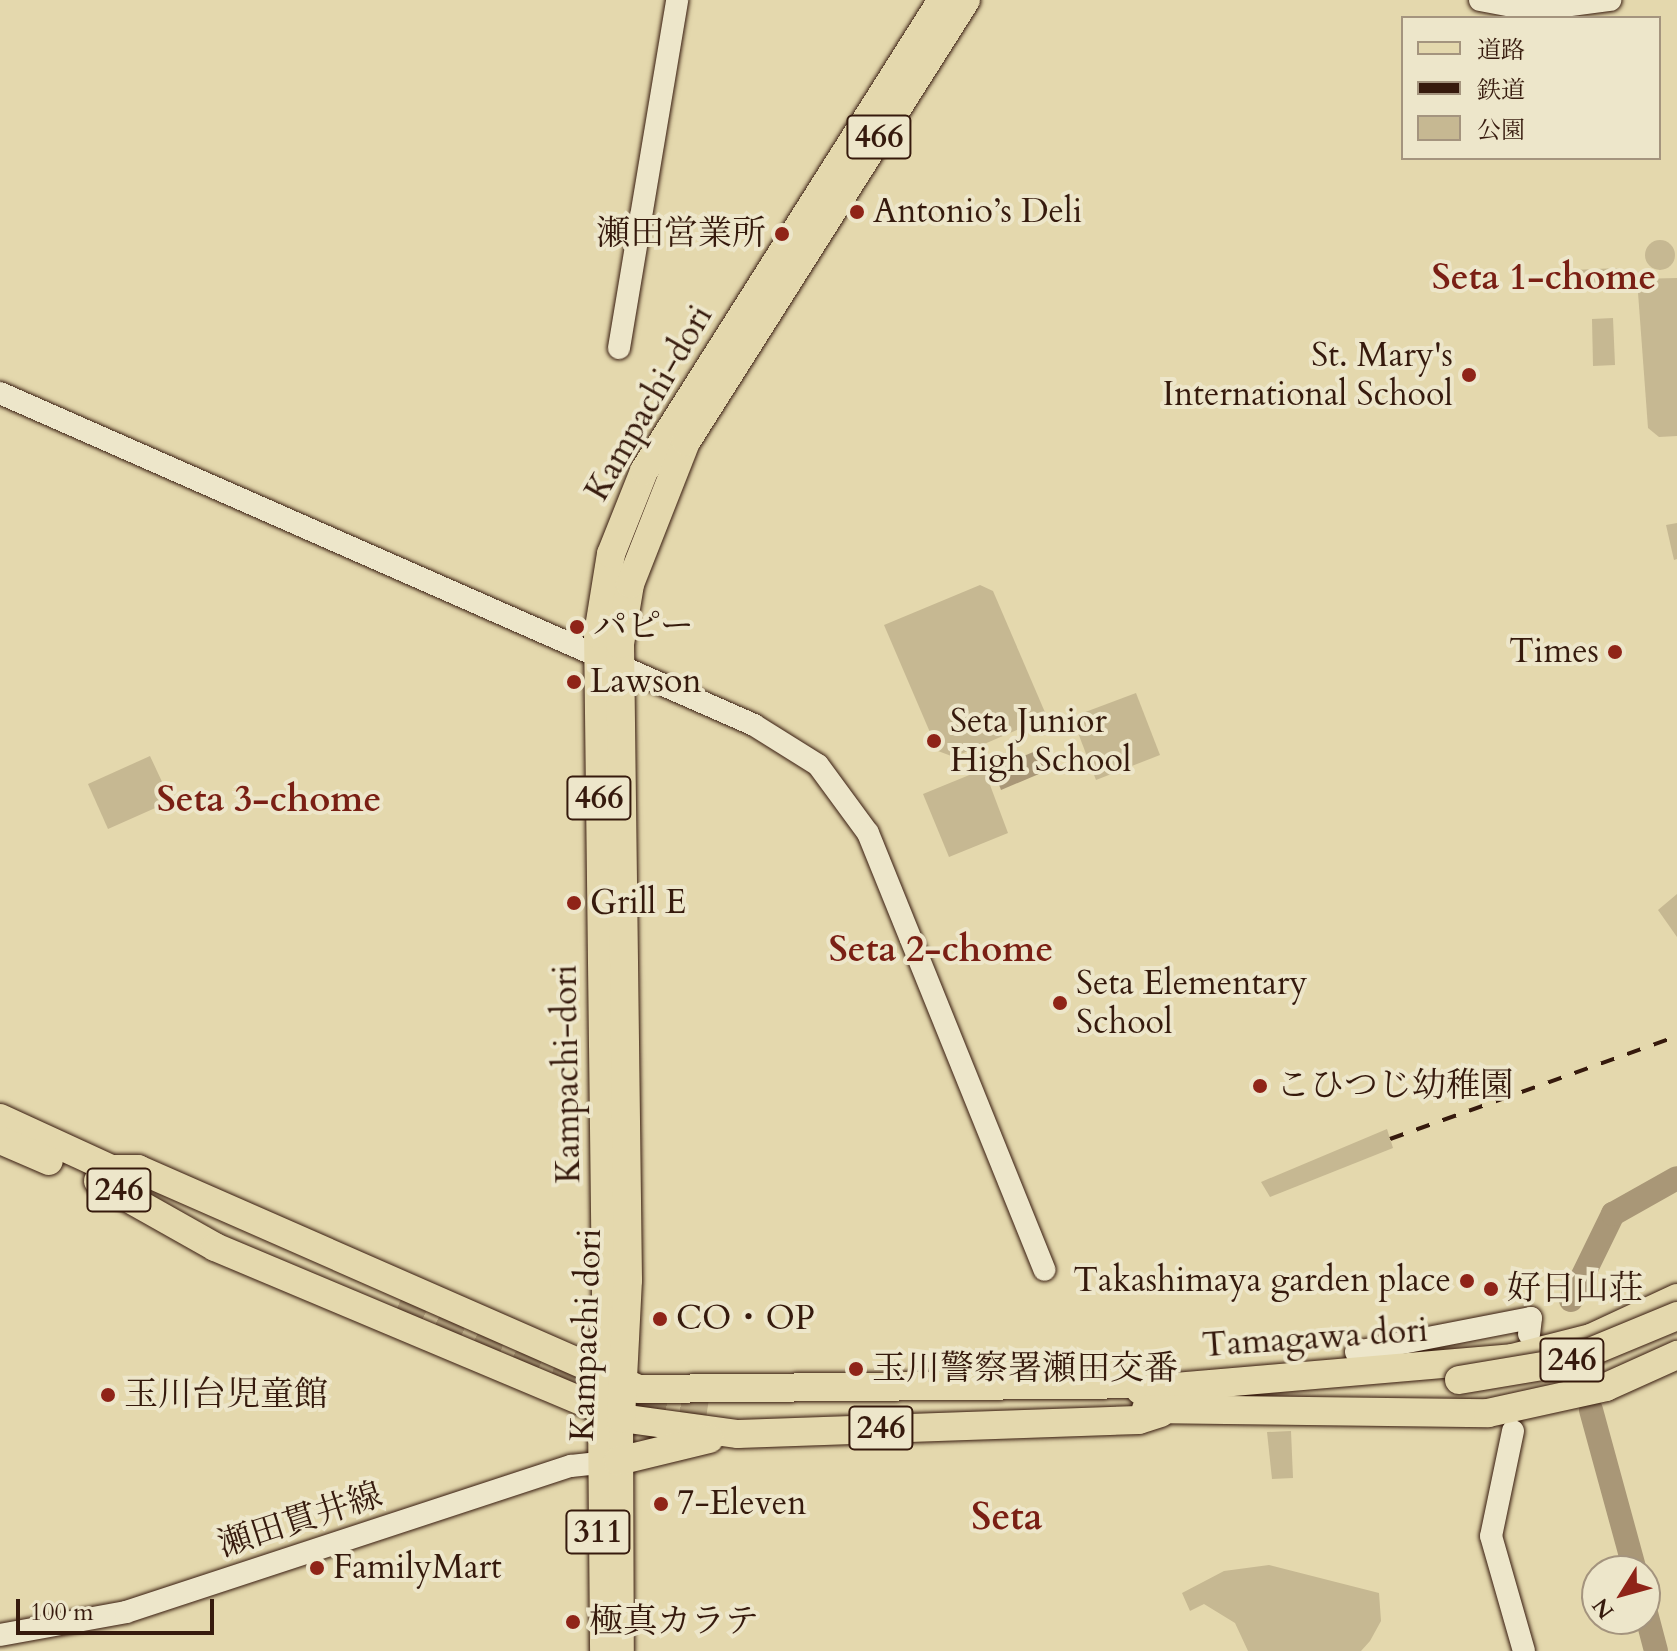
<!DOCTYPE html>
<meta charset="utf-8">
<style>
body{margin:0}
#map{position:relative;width:1677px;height:1651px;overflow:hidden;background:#e4d8ad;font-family:Cardo,"Noto Serif JP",serif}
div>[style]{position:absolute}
.green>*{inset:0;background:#c6b892}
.round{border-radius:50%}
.water>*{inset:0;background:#a99777}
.river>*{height:24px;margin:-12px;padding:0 12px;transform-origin:12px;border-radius:12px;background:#a99777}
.highway-tunnel>*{height:28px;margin-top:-14px;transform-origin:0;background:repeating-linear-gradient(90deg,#c1b28d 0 28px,transparent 0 42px)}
.roads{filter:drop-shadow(0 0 2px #361a0d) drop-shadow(0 0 2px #361a0d)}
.secondary>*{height:22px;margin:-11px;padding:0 11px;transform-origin:11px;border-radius:11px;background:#ede6ca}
.primary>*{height:24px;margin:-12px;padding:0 12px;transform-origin:12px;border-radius:12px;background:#e4d8ad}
.highway>*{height:28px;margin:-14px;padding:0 14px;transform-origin:14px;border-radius:14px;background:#e4d8ad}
.rail>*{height:4px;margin-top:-2px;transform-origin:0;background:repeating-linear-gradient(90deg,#361a0d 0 14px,transparent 0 28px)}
.bridges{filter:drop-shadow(0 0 2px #361a0d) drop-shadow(0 0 2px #361a0d)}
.highway-bridge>*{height:28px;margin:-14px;padding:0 14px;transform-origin:14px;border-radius:14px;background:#e4d8ad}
.dots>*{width:22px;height:22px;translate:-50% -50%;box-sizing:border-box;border:4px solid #ede6ca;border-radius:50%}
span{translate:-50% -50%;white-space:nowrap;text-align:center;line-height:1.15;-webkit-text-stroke:8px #ede6ca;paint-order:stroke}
.shield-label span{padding:2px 6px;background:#ede6ca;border:2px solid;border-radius:6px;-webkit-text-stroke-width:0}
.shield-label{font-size:32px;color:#361a0d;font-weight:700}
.poi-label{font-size:34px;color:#361a0d}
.left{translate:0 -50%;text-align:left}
.right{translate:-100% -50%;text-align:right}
.street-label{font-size:34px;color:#361a0d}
.neighbourhood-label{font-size:36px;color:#7a1f14;font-weight:700}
.quarter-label{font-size:38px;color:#7a1f14;font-weight:700}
.legend{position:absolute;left:1401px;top:16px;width:260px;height:144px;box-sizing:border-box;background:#ede6ca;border:2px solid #a4947e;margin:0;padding:10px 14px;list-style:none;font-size:24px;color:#361a0d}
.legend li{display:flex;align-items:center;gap:16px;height:40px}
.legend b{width:40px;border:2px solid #a4947e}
.north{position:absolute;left:1581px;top:1555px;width:80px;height:80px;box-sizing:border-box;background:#ede6ca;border:2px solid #a4947e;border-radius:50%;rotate:233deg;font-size:22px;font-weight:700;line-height:32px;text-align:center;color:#361a0d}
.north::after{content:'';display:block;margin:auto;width:28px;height:36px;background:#8f2418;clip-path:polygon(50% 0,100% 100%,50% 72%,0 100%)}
.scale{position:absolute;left:16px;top:1599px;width:198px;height:36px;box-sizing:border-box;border:4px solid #361a0d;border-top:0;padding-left:10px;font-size:24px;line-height:28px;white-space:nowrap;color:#361a0d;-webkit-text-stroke:6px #ede6ca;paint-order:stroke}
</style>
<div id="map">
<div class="green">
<div class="round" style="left:1645px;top:240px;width:30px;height:30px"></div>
<div style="clip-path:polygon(1619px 268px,1620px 290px,1574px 291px,1573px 270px)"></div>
<div style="clip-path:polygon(1677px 278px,1677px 436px,1659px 437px,1648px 428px,1637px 279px)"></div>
<div style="clip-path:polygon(1613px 318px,1615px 365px,1593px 366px,1592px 319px)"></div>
<div style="clip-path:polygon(1677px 523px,1677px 559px,1674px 560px,1666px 525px)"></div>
<div style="clip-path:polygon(980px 585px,993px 591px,1047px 717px,954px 757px,938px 751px,884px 625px)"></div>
<div style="clip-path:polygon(1136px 693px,1160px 755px,1096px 780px,1072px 717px)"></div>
<div style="clip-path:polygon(150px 756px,171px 801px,108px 829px,88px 784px)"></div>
<div style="clip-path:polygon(984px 769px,1008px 833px,949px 857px,923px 794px)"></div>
<div style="clip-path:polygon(1677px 894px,1677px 937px,1658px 910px)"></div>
<div style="clip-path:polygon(1387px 1129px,1393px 1148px,1270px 1197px,1261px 1182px)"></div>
<div style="clip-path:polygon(1291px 1431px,1293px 1478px,1272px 1479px,1267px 1432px)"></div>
<div style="clip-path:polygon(1269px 1565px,1379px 1593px,1381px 1621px,1370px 1641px,1361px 1651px,1248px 1651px,1235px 1623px,1204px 1604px,1190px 1611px,1182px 1593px,1224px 1571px)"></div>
</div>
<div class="water">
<div style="clip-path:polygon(1038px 750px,1046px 771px,1001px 790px,993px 769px)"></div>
</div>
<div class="river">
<div style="left:1571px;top:1300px;width:96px;rotate:-64deg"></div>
<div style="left:1613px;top:1214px;width:73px;rotate:-29.4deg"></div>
<div style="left:1591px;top:1410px;width:167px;rotate:74.7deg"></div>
<div style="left:1645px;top:1609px;width:43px;rotate:75.3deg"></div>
</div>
<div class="highway-tunnel">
<div style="left:401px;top:1299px;width:175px;rotate:24.4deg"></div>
<div style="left:560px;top:1371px;width:64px;rotate:16.4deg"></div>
<div style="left:597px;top:1397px;width:111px;rotate:8.3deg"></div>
</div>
<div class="roads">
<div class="secondary">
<div style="left:1480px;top:0;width:54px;rotate:10.7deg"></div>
<div style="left:1533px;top:10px;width:78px;rotate:-7.4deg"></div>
<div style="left:619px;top:348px;width:353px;rotate:-80.5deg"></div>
<div style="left:0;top:393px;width:824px;rotate:23.76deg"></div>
<div style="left:754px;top:725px;width:75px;rotate:32deg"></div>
<div style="left:818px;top:765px;width:84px;rotate:53.7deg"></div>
<div style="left:868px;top:833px;width:471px;rotate:68deg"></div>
<div style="left:1356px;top:1352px;width:178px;rotate:-11deg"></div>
<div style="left:1531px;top:1318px;width:16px;rotate:97deg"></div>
<div style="left:1513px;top:1431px;width:107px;rotate:101.8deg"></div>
<div style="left:1491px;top:1536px;width:120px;rotate:74deg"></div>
<div style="left:0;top:1635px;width:128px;rotate:-10.3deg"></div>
<div style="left:126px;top:1612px;width:468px;rotate:-18.2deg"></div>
<div style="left:571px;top:1466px;width:46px;rotate:-6.2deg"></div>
</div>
<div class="primary">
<div style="left:600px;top:1414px;width:237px;rotate:89.5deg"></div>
<div style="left:621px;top:1418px;width:233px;rotate:89.8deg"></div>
</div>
<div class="highway">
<div style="left:0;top:1118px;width:139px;rotate:24.7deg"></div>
<div style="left:0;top:1140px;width:53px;rotate:23.2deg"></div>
<div style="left:111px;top:1169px;width:27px"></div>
<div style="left:138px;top:1169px;width:547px;rotate:23.71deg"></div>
<div style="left:639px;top:1389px;width:517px;rotate:-0.55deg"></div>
<div style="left:98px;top:1181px;width:134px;rotate:29.4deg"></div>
<div style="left:215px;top:1247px;width:441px;rotate:22.8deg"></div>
<div style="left:621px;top:1418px;width:118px;rotate:7.8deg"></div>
<div style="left:738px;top:1434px;width:401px;rotate:-2deg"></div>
<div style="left:1139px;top:1420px;width:23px;rotate:-18deg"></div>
<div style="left:1140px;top:1390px;width:373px;rotate:-4.9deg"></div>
<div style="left:1512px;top:1358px;width:81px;rotate:-14.2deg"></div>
<div style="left:1591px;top:1338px;width:95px;rotate:-24.9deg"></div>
<div style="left:1146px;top:1409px;width:342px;rotate:0.7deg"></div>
<div style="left:1488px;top:1413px;width:121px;rotate:-12.4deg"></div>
<div style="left:1606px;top:1387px;width:78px;rotate:-24.3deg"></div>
<div style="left:600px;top:1414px;width:120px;rotate:-87.1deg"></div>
<div style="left:606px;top:1294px;width:660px;rotate:-90.69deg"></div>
<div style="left:598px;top:634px;width:81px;rotate:-80.8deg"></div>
<div style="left:611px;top:554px;width:89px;rotate:-68.3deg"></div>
<div style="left:644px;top:471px;width:557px;rotate:-57.68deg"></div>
<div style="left:621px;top:1418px;width:138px;rotate:-87.1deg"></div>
<div style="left:628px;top:1280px;width:636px;rotate:-90.72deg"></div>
<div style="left:620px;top:644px;width:61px;rotate:-80.5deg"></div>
<div style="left:630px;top:584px;width:153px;rotate:-68.5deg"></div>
<div style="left:686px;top:442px;width:523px;rotate:-57.65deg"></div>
<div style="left:618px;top:1461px;width:94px;rotate:-13.6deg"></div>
</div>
</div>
<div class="rail">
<div style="left:1390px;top:1139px;width:305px;rotate:-19.7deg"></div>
</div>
<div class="bridges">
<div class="highway-bridge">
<div style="left:1459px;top:1380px;width:109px;rotate:-9.5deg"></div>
<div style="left:1566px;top:1362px;width:120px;rotate:-22.5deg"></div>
</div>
</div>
<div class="dots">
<div style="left:857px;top:212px;background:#8f2418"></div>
<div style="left:782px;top:234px;background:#8f2418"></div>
<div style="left:1469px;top:375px;background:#8f2418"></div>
<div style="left:577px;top:627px;background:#8f2418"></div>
<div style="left:1615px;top:652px;background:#8f2418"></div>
<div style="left:574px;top:682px;background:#8f2418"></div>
<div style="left:934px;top:741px;background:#8f2418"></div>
<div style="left:574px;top:903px;background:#8f2418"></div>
<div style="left:1060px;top:1003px;background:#8f2418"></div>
<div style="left:1260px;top:1086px;background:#8f2418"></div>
<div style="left:1467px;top:1281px;background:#8f2418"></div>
<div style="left:1491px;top:1289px;background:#8f2418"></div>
<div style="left:660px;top:1319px;background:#8f2418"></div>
<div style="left:856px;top:1369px;background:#8f2418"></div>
<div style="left:108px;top:1395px;background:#8f2418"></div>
<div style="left:661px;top:1504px;background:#8f2418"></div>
<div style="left:317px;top:1568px;background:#8f2418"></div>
<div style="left:573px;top:1622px;background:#8f2418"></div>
</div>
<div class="shield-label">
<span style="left:879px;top:137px">466</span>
<span style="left:599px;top:798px">466</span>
<span style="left:119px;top:1190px">246</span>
<span style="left:1572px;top:1360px">246</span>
<span style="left:881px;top:1428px">246</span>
<span style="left:598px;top:1532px">311</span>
</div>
<div class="poi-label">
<span class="left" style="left:873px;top:212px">Antonio’s Deli</span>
<span class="right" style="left:766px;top:234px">瀬田営業所</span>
<span class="right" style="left:1453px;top:375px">St. Mary's<br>International School</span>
<span class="left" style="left:593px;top:627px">パピー</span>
<span class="right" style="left:1599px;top:652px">Times</span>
<span class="left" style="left:590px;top:682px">Lawson</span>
<span class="left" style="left:950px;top:741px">Seta Junior<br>High School</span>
<span class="left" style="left:590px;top:903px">Grill E</span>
<span class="left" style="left:1076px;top:1003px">Seta Elementary<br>School</span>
<span class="left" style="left:1276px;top:1086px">こひつじ幼稚園</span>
<span class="right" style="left:1451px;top:1281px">Takashimaya garden place</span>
<span class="left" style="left:1507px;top:1289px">好日山荘</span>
<span class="left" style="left:676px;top:1319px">CO・OP</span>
<span class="left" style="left:872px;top:1369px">玉川警察署瀬田交番</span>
<span class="left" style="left:124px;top:1395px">玉川台児童館</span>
<span class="left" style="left:677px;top:1504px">7-Eleven</span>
<span class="left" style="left:333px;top:1568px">FamilyMart</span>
<span class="left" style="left:589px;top:1622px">極真カラテ</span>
</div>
<div class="street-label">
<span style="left:649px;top:403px;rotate:-60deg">Kampachi-dori</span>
<span style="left:567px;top:1074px;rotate:-91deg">Kampachi-dori</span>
<span style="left:586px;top:1335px;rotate:-88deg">Kampachi dori</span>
<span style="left:1315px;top:1338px;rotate:-4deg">Tamagawa dori</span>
<span style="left:300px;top:1520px;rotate:-18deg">瀬田貫井線</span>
</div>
<div class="neighbourhood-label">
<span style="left:1544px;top:278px">Seta 1-chome</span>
<span style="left:269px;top:800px">Seta 3-chome</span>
<span style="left:941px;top:950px">Seta 2-chome</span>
</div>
<div class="quarter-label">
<span style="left:1007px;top:1518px">Seta</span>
</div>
<ul class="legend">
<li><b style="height:10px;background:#e4d8ad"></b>道路</li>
<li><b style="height:10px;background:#361a0d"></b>鉄道</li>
<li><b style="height:22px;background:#c6b892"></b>公園</li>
</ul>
<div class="north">N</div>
<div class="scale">100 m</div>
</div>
